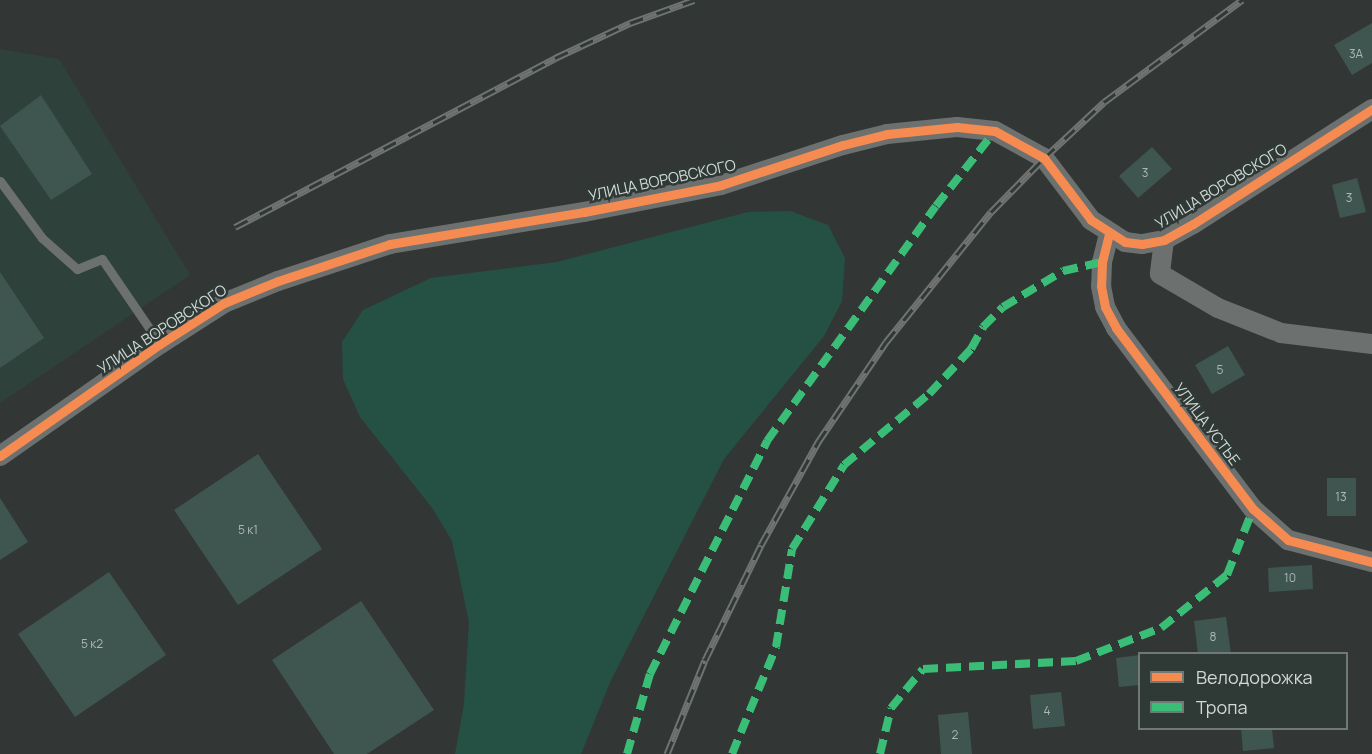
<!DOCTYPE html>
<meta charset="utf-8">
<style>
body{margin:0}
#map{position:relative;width:1372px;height:754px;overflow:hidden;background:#323735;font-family:Manrope,sans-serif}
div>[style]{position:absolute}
.built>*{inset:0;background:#2f413b}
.green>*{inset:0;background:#255145}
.building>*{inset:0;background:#3f5550}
.service>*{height:9px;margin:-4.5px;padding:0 4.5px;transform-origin:4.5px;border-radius:4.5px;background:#6c706f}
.minor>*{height:20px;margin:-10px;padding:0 10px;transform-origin:10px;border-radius:10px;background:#6c706f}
.rail>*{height:7px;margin-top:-3.5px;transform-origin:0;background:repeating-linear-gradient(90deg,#2f3a36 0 14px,#707372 0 28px);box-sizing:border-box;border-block:2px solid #707372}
.quiet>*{height:8px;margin-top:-4px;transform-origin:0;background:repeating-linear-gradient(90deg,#3abd76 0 15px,transparent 0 23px)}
.cycleway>*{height:9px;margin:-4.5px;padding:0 4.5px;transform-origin:4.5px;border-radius:4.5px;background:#f68b52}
span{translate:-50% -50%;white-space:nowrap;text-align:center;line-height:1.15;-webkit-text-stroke:5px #2f3a36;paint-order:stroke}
.number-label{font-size:12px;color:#acb7b4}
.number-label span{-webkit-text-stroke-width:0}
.street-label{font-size:15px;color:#d1d8d6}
.legend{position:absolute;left:1138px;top:652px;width:210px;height:78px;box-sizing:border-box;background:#2f3a36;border:2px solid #707976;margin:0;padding:8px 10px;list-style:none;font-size:18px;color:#d1d8d6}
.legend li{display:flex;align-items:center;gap:12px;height:30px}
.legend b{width:30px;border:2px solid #707976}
</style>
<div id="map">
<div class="built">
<div style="clip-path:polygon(0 49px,59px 59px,190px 275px,0 403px)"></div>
</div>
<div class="green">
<div style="clip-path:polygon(790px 211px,828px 225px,845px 258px,842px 301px,824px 336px,724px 459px,611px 680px,581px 754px,455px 754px,464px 704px,469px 622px,452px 541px,433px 509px,360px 417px,343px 379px,342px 342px,363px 310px,431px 278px,557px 262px,748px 212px)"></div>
</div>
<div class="building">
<div style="clip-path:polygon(1372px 23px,1372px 63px,1352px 75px,1334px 45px)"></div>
<div style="clip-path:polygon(41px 95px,92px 174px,51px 200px,0 126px)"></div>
<div style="clip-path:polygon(1152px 147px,1172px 169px,1138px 198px,1119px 176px)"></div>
<div style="clip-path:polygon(1357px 178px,1366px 212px,1340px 218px,1332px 185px)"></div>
<div style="clip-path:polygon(0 272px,44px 338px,0 368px)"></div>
<div style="clip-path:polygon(1228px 346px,1245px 375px,1212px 394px,1195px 365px)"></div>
<div style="clip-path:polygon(258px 454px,322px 549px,238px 605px,174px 510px)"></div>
<div style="clip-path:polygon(1327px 478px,1356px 478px,1356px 516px,1327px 516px)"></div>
<div style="clip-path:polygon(0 498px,28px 542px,0 560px)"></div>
<div style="clip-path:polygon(1312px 565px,1313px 589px,1269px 592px,1268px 568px)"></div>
<div style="clip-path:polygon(109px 572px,166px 655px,75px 717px,18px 634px)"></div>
<div style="clip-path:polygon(361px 601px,434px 710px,367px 754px,334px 754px,272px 660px)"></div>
<div style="clip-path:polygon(1226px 617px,1231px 654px,1198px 654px,1194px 621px)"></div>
<div style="clip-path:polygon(1140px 655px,1140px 685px,1119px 687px,1116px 658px)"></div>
<div style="clip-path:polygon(1061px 692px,1065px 726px,1033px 729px,1030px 695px)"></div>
<div style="clip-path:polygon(968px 712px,972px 754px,941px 754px,938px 715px)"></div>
<div style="clip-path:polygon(1241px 729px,1272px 729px,1274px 748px,1243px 751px)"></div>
</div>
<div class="service">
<div style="left:0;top:181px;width:71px;rotate:53.6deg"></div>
<div style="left:42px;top:238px;width:47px;rotate:41.5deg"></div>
<div style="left:77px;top:269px;width:27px;rotate:-22deg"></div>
<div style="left:102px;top:259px;width:103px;rotate:55.7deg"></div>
</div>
<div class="minor">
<div style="left:1109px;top:234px;width:29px;rotate:104deg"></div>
<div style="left:1102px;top:262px;width:24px;rotate:92deg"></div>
<div style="left:1101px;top:286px;width:21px;rotate:79deg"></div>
<div style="left:1105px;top:307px;width:24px;rotate:62deg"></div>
<div style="left:1116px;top:328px;width:227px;rotate:52.9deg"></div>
<div style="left:1253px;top:509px;width:47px;rotate:41.5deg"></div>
<div style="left:1288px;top:540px;width:87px;rotate:14.7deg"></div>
<div style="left:1164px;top:240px;width:34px;rotate:97deg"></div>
<div style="left:1160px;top:274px;width:67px;rotate:30.4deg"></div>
<div style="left:1218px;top:308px;width:68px;rotate:21.6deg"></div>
<div style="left:1281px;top:333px;width:92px;rotate:6.9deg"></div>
<div style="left:0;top:456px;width:195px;rotate:-35deg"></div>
<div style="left:160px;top:344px;width:76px;rotate:-32.6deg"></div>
<div style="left:224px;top:303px;width:58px;rotate:-22.2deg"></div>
<div style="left:278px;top:281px;width:118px;rotate:-18.3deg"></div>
<div style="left:390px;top:244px;width:197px;rotate:-9.4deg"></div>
<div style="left:584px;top:212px;width:140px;rotate:-11.1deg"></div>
<div style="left:721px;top:185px;width:128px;rotate:-18.2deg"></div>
<div style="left:843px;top:145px;width:45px;rotate:-14deg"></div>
<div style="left:887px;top:134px;width:70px;rotate:-5.7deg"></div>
<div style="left:957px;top:127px;width:38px;rotate:6deg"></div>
<div style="left:995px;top:131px;width:56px;rotate:28.9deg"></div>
<div style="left:1044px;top:158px;width:78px;rotate:52.8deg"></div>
<div style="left:1091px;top:220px;width:40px;rotate:32.9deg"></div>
<div style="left:1125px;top:242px;width:17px;rotate:7deg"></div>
<div style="left:1142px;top:244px;width:22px;rotate:-10deg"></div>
<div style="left:1164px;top:240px;width:33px;rotate:-29deg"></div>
<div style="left:1193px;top:224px;width:213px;rotate:-32.7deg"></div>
</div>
<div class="rail">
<div style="left:235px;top:227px;width:362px;rotate:-27.8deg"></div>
<div style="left:555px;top:58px;width:83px;rotate:-25deg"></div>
<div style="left:630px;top:23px;width:68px;rotate:-19.8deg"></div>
<div style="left:667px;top:754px;width:101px;rotate:-68deg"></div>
<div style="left:705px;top:660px;width:128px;rotate:-64deg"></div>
<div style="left:761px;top:545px;width:118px;rotate:-61deg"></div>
<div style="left:818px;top:442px;width:121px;rotate:-55.8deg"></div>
<div style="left:886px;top:342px;width:167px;rotate:-51.1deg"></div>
<div style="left:991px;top:212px;width:76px;rotate:-45.5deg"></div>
<div style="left:1044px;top:158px;width:82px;rotate:-43deg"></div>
<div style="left:1104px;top:102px;width:172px;rotate:-36.5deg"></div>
</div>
<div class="quiet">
<div style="left:627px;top:754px;width:83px;rotate:-74deg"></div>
<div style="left:650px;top:674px;width:261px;rotate:-63.3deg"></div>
<div style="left:767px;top:441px;width:289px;rotate:-54.3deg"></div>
<div style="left:936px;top:206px;width:95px;rotate:-51.8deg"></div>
<div style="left:732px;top:754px;width:116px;rotate:-67.6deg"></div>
<div style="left:776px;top:647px;width:99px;rotate:-80.7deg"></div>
<div style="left:792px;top:549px;width:99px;rotate:-58.2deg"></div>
<div style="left:844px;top:465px;width:111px;rotate:-39.9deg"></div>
<div style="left:929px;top:394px;width:62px;rotate:-47deg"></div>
<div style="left:971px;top:349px;width:25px;rotate:-61deg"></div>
<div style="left:983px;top:327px;width:28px;rotate:-45deg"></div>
<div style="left:1003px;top:307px;width:70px;rotate:-31deg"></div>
<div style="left:1063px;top:271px;width:40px;rotate:-13deg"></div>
<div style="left:880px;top:754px;width:47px;rotate:-76.6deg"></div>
<div style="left:891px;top:708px;width:50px;rotate:-50.6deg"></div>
<div style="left:923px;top:669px;width:153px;rotate:-3deg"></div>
<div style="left:1076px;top:661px;width:91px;rotate:-21.2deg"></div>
<div style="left:1161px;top:628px;width:85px;rotate:-38.8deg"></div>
<div style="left:1227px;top:575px;width:71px;rotate:-68.5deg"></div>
</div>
<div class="cycleway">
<div style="left:1109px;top:234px;width:29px;rotate:104deg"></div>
<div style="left:1102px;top:262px;width:24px;rotate:92deg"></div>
<div style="left:1101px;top:286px;width:21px;rotate:79deg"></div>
<div style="left:1105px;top:307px;width:24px;rotate:62deg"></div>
<div style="left:1116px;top:328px;width:227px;rotate:52.9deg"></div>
<div style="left:1253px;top:509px;width:47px;rotate:41.5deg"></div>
<div style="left:1288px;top:540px;width:87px;rotate:14.7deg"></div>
<div style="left:0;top:456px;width:195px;rotate:-35deg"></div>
<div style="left:160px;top:344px;width:76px;rotate:-32.6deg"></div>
<div style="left:224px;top:303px;width:58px;rotate:-22.2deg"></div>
<div style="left:278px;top:281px;width:118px;rotate:-18.3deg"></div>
<div style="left:390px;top:244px;width:197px;rotate:-9.4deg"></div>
<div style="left:584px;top:212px;width:140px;rotate:-11.1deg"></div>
<div style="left:721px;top:185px;width:128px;rotate:-18.2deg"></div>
<div style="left:843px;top:145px;width:45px;rotate:-14deg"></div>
<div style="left:887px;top:134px;width:70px;rotate:-5.7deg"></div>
<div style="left:957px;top:127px;width:38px;rotate:6deg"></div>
<div style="left:995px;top:131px;width:56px;rotate:28.9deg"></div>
<div style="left:1044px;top:158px;width:78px;rotate:52.8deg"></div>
<div style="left:1091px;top:220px;width:40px;rotate:32.9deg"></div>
<div style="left:1125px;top:242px;width:17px;rotate:7deg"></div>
<div style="left:1142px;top:244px;width:22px;rotate:-10deg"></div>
<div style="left:1164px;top:240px;width:33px;rotate:-29deg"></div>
<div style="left:1193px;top:224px;width:213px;rotate:-32.7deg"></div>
</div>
<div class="number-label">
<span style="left:1356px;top:54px">3А</span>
<span style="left:1145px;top:173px">3</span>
<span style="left:1349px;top:198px">3</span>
<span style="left:1220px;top:370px">5</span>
<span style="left:1341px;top:497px">13</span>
<span style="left:248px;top:530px">5 к1</span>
<span style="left:1290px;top:578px">10</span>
<span style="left:1213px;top:637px">8</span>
<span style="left:92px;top:644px">5 к2</span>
<span style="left:1047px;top:711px">4</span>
<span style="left:955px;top:735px">2</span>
</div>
<div class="street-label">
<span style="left:662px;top:180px;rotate:-12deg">УЛИЦА ВОРОВСКОГО</span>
<span style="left:1221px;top:186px;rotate:-31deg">УЛИЦА ВОРОВСКОГО</span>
<span style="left:162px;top:329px;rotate:-33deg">УЛИЦА ВОРОВСКОГО</span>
<span style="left:1207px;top:424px;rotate:53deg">УЛИЦА УСТЬЕ</span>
</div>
<ul class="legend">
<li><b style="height:8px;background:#f68b52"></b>Велодорожка</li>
<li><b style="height:8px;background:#3abd76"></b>Тропа</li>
</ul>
</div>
